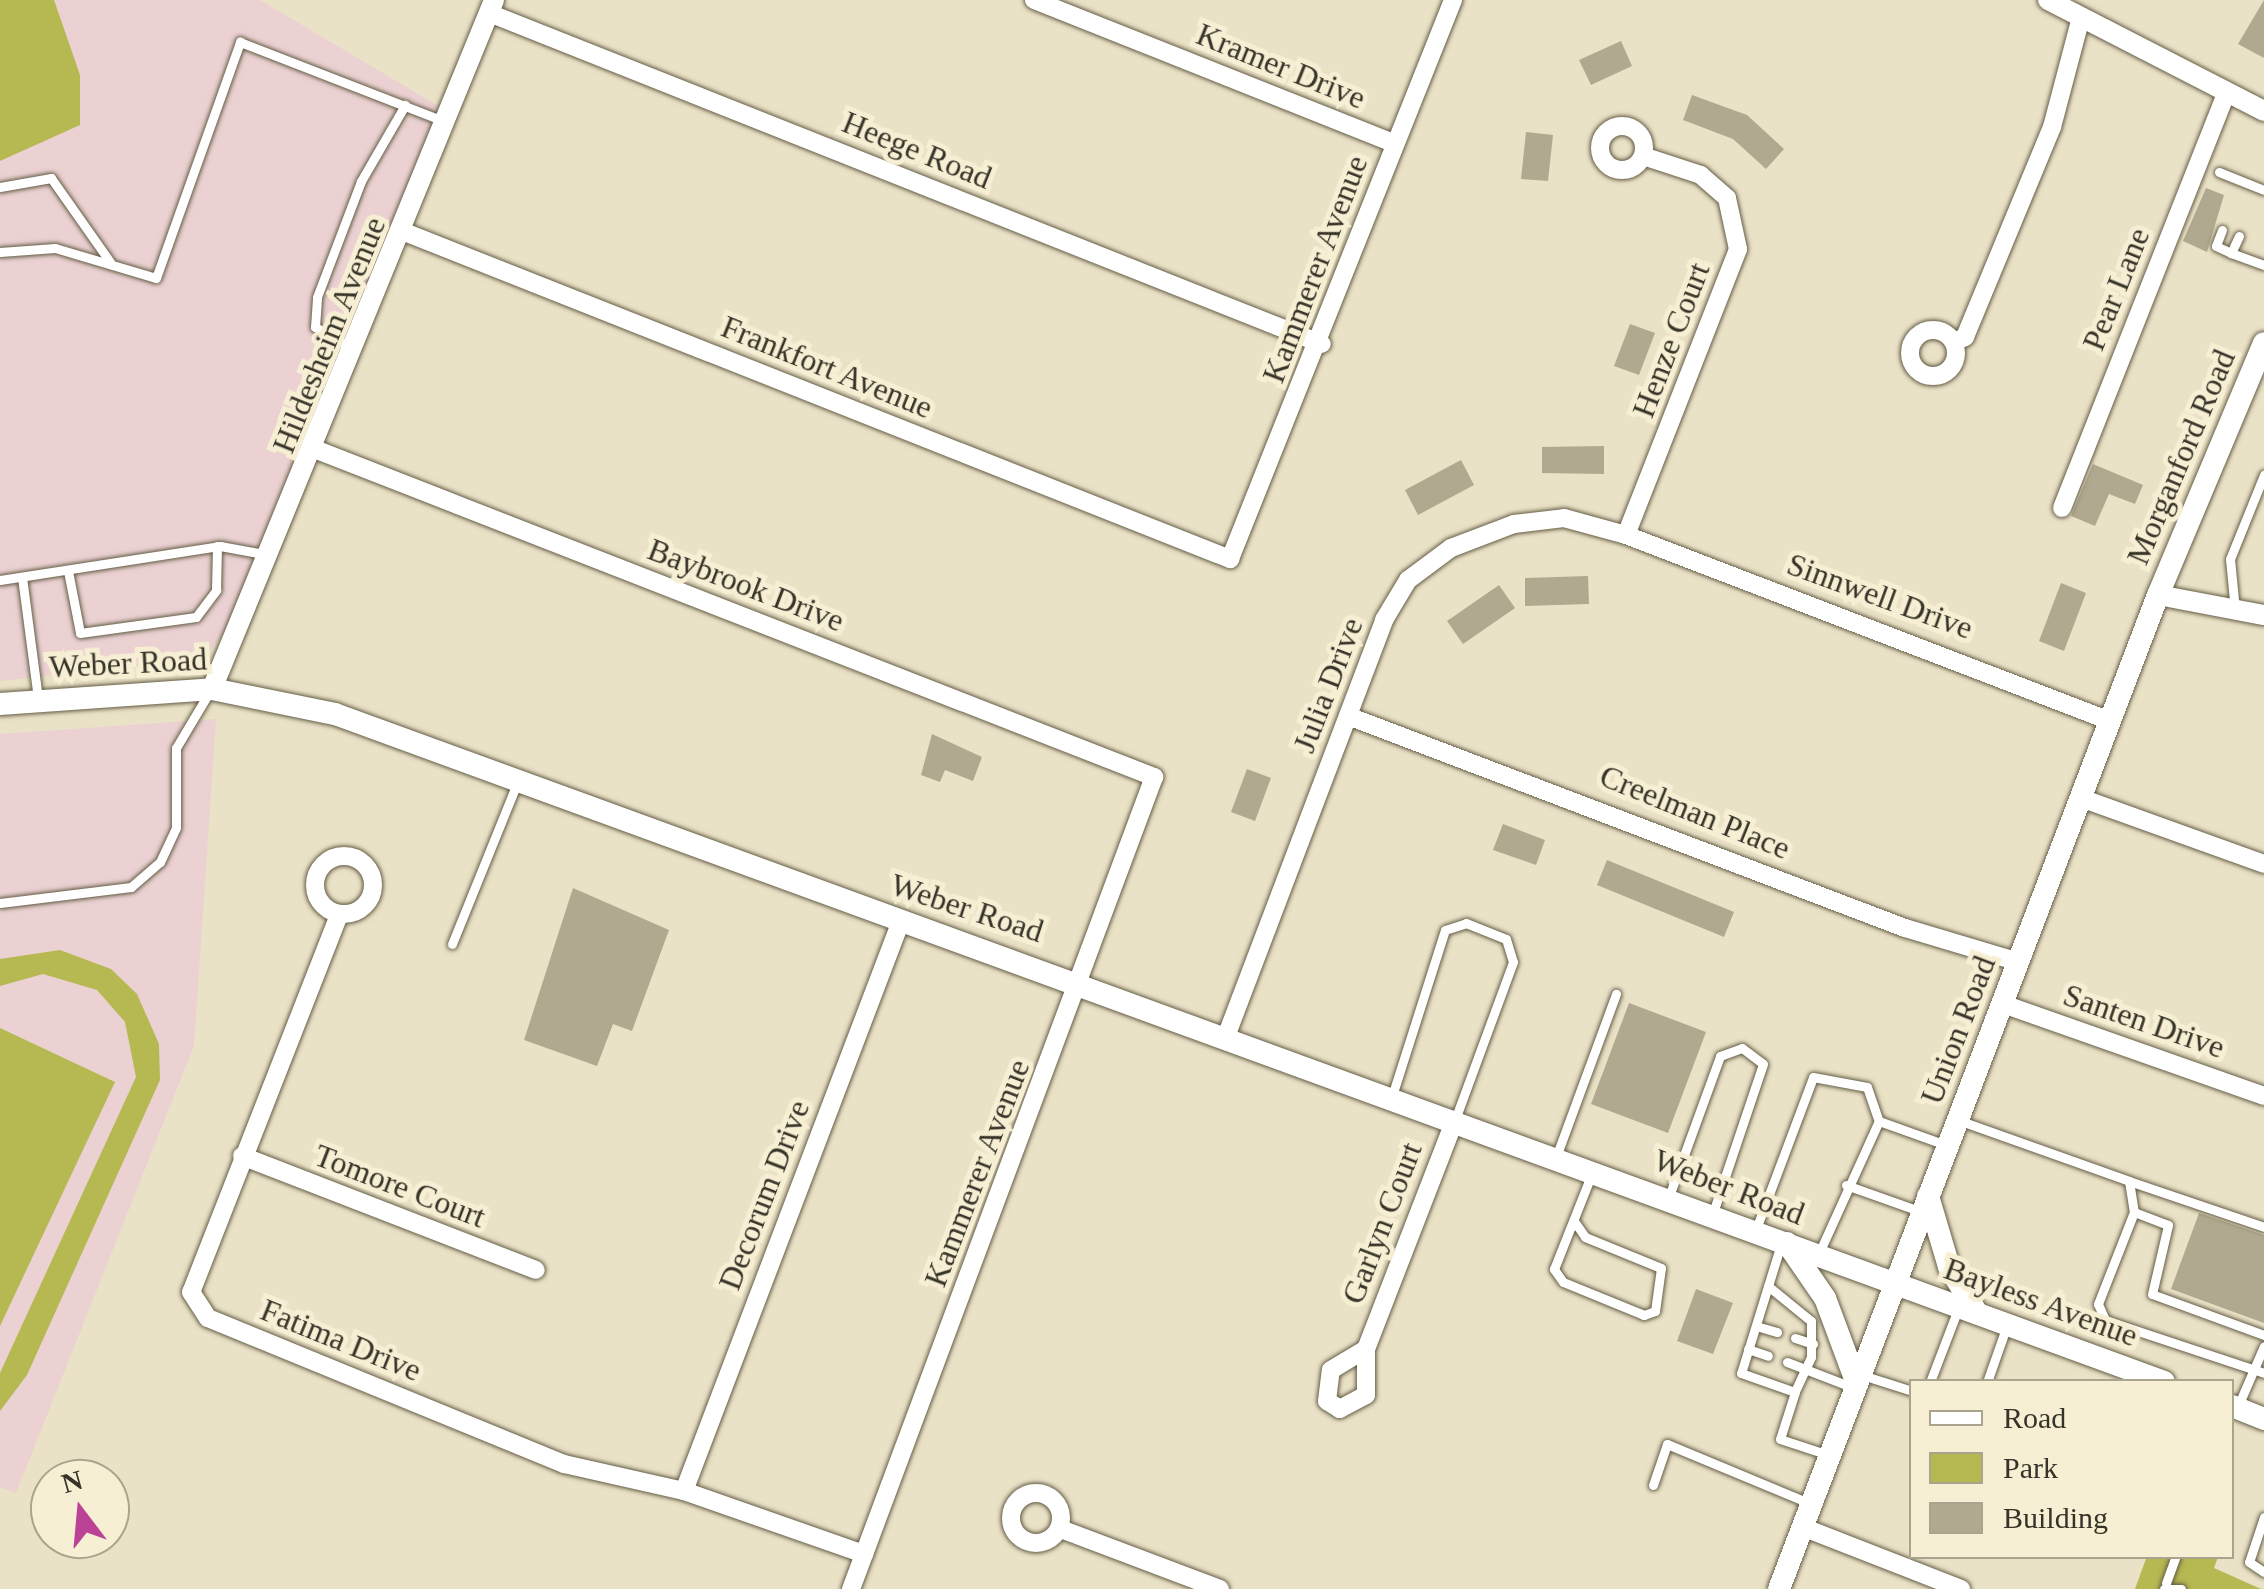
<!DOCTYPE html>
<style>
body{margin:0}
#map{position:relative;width:2264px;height:1589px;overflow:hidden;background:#eae2c7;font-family:"Times New Roman",serif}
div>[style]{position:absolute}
.education>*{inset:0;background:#ebd1d2}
.green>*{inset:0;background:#b6b852}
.building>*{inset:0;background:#b0a98f}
.roads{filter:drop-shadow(0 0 2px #645d45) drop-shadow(0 0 2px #645d45)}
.service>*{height:9px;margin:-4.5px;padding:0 4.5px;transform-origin:4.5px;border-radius:4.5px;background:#fff}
.minor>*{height:18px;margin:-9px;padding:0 9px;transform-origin:9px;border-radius:9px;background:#fff}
.minor>.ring{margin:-9px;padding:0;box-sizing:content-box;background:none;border:18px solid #fff;border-radius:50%}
.tertiary>*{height:20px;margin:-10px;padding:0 10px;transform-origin:10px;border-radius:10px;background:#fff}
.secondary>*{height:22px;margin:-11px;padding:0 11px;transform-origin:11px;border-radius:11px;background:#fff}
span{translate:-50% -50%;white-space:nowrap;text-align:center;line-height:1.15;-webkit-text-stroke:10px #f7efd4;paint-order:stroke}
.street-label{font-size:32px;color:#363328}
.legend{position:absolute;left:1909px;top:1379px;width:325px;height:180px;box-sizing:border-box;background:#f7efd4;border:2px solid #aaa48f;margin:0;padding:12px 18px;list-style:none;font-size:30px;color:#363328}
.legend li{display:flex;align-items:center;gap:20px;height:50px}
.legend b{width:50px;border:2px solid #aaa48f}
.north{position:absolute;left:30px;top:1459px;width:100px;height:100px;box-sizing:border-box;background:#f7efd4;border:2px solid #aaa48f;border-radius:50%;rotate:344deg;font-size:28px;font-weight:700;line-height:40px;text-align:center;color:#363328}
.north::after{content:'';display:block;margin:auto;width:35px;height:45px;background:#bb4294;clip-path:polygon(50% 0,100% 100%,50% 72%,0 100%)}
</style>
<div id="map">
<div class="education">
<div style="clip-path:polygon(0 0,260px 0,442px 108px,226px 632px,203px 658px,0 681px)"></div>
<div style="clip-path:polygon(216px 719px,194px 1046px,16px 1493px,0 1487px,0 734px)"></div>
</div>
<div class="green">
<div style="clip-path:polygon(0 0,54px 0,80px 75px,80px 125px,0 161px)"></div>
<div style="clip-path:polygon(60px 950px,111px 969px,137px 994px,159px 1044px,160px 1080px,27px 1375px,0 1411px,0 1373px,136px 1077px,125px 1022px,97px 990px,43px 974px,0 986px,0 959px)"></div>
<div style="clip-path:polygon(0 1028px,115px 1082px,0 1326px)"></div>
<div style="clip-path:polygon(2147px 1556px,2218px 1557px,2214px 1568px,2261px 1589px,2135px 1589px)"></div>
</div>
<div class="building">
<div style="clip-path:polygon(2264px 0,2264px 58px,2238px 44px)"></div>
<div style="clip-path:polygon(1621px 41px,1632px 66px,1591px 85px,1579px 60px)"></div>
<div style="clip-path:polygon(1692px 95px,1747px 115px,1784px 149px,1766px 169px,1733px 139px,1683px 120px)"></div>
<div style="clip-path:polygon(1526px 132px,1553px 135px,1548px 181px,1521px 179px)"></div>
<div style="clip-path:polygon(2206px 188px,2224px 195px,2207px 252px,2183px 241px)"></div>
<div style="clip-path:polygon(1630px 324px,1655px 333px,1639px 375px,1614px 366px)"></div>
<div style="clip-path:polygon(1604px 446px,1604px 474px,1542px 473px,1542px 447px)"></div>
<div style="clip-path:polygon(1461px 460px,1474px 485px,1418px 515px,1405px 490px)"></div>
<div style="clip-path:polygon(2093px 464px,2143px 485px,2135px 504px,2109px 494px,2095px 526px,2071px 516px)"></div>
<div style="clip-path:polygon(1588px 576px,1589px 604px,1525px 606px,1525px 578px)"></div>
<div style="clip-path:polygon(2061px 583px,2086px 593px,2064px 651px,2039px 641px)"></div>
<div style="clip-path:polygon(1499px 585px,1515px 608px,1463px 644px,1447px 621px)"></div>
<div style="clip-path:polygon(932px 734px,982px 757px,973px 781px,945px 770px,940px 782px,921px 775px)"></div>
<div style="clip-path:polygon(1247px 769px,1271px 778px,1255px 821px,1231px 812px)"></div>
<div style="clip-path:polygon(1503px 824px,1545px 840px,1536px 865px,1493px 850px)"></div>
<div style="clip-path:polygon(1607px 860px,1734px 912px,1724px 937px,1597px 885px)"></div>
<div style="clip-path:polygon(573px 888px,669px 930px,632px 1031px,613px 1024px,597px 1066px,524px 1040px)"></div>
<div style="clip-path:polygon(1629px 1003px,1706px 1032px,1668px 1133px,1591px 1104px)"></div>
<div style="clip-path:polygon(2199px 1213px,2264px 1235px,2264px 1323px,2171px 1289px)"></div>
<div style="clip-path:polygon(1696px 1289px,1733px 1303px,1713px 1354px,1677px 1341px)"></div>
</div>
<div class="roads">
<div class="service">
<div style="left:2219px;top:172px;width:48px;rotate:21.8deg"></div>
<div style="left:0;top:187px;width:52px;rotate:-10deg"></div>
<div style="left:51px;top:178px;width:103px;rotate:54.9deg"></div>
<div style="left:2222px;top:230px;width:17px;rotate:111deg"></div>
<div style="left:2216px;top:246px;width:17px;rotate:25deg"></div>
<div style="left:2239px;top:236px;width:19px;rotate:115deg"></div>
<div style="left:2231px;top:253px;width:35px;rotate:20deg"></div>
<div style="left:0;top:252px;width:55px;rotate:-4.2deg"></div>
<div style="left:55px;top:248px;width:105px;rotate:16.5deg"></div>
<div style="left:156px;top:278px;width:251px;rotate:-70.4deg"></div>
<div style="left:240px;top:42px;width:219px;rotate:21.2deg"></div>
<div style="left:353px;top:349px;width:44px;rotate:-149.9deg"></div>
<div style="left:315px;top:327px;width:30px;rotate:-86deg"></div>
<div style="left:317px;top:297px;width:124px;rotate:-69.2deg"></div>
<div style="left:361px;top:181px;width:88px;rotate:-59.9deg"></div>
<div style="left:68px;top:571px;width:63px;rotate:79deg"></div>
<div style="left:80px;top:633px;width:117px;rotate:-7.9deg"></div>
<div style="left:196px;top:617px;width:34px;rotate:-53deg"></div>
<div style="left:216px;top:590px;width:44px;rotate:-88.7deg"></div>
<div style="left:22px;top:577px;width:123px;rotate:82.5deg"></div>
<div style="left:0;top:580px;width:223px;rotate:-8.8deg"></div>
<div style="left:220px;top:546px;width:50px;rotate:10.4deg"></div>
<div style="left:2235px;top:610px;width:51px;rotate:-95.6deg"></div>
<div style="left:2230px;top:559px;width:91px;rotate:-68deg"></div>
<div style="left:0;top:903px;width:132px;rotate:-7deg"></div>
<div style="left:131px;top:887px;width:38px;rotate:-41deg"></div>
<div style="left:160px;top:862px;width:38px;rotate:-65deg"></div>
<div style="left:176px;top:827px;width:79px;rotate:-90deg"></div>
<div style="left:176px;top:748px;width:66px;rotate:-59.2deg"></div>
<div style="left:452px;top:944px;width:176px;rotate:-68deg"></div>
<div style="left:1392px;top:1096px;width:174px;rotate:-72.3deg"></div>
<div style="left:1445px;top:930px;width:22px;rotate:-18deg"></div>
<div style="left:1466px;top:923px;width:43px;rotate:21.8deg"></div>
<div style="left:1506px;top:939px;width:24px;rotate:73deg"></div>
<div style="left:1513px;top:962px;width:168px;rotate:110.2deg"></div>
<div style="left:1958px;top:1120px;width:182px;rotate:19.6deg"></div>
<div style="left:2129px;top:1181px;width:31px;rotate:81deg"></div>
<div style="left:1556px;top:1157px;width:174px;rotate:-69.8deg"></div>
<div style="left:2129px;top:1181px;width:143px;rotate:18.8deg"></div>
<div style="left:1846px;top:1185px;width:77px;rotate:19.6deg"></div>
<div style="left:1668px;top:1199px;width:152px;rotate:-70deg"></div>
<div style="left:1720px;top:1056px;width:23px;rotate:-20deg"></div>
<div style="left:1742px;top:1048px;width:26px;rotate:37deg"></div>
<div style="left:1763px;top:1064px;width:157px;rotate:108.6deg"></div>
<div style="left:1574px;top:1221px;width:19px;rotate:55deg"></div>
<div style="left:1585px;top:1237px;width:82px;rotate:22.2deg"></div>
<div style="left:1661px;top:1268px;width:43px;rotate:97.9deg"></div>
<div style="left:1655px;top:1311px;width:12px;rotate:160deg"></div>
<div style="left:1644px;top:1315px;width:87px;rotate:-157.8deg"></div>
<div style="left:1563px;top:1282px;width:16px;rotate:-125deg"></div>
<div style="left:1554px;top:1269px;width:103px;rotate:-68.4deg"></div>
<div style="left:1756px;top:1229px;width:162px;rotate:-69.4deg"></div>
<div style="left:1813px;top:1077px;width:55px;rotate:10.5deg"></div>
<div style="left:1867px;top:1087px;width:36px;rotate:71deg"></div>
<div style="left:1879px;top:1121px;width:71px;rotate:19.7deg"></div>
<div style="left:1781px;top:1244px;width:135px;rotate:107.2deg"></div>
<div style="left:1741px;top:1373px;width:57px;rotate:19.4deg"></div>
<div style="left:1795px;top:1392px;width:49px;rotate:107.7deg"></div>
<div style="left:1780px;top:1439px;width:52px;rotate:18.1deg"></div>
<div style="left:1819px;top:1253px;width:145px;rotate:-65.6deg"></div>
<div style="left:1768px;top:1286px;width:55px;rotate:39.1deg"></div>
<div style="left:1811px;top:1321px;width:36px;rotate:90deg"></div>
<div style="left:1811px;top:1357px;width:38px;rotate:115deg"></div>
<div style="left:1756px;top:1326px;width:22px;rotate:16deg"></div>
<div style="left:2264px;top:1335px;width:119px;rotate:-159.9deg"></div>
<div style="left:2152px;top:1294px;width:71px;rotate:-76.9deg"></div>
<div style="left:2168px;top:1225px;width:36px;rotate:-159deg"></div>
<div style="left:2134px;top:1212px;width:99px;rotate:111.4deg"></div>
<div style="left:2098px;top:1304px;width:17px;rotate:66deg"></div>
<div style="left:2105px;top:1320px;width:168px;rotate:18.4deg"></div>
<div style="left:1795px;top:1338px;width:19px;rotate:18deg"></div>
<div style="left:1748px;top:1349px;width:21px;rotate:19deg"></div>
<div style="left:1787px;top:1362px;width:72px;rotate:21.2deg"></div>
<div style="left:1862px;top:1375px;width:52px;rotate:17.7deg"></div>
<div style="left:1930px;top:1382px;width:78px;rotate:-69deg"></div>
<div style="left:1987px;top:1382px;width:57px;rotate:-70.6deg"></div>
<div style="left:2238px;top:1406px;width:65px;rotate:-66.6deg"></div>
<div style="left:1653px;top:1485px;width:43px;rotate:-71.1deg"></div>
<div style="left:1667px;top:1444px;width:154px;rotate:22.6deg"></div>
<div style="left:2264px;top:1517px;width:47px;rotate:108.4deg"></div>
<div style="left:2249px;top:1562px;width:18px;rotate:34deg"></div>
<div style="left:2166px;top:1583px;width:29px;rotate:-70deg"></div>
<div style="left:2164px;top:1589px;width:17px"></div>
</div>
<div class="minor">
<div style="left:1034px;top:0;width:387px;rotate:21.7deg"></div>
<div style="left:489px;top:13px;width:896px;rotate:21.67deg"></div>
<div class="ring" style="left:1600px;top:126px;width:26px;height:26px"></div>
<div style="left:402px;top:231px;width:891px;rotate:21.61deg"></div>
<div style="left:1230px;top:559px;width:602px;rotate:-68.25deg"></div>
<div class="ring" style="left:1910px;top:330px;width:28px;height:28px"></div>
<div style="left:1954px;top:342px;width:12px;rotate:-24deg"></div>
<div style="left:1965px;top:337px;width:227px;rotate:-67.5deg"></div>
<div style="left:2052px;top:127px;width:114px;rotate:-75.2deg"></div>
<div style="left:317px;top:450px;width:899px;rotate:21.34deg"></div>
<div style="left:1154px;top:777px;width:867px;rotate:110.46deg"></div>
<div style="left:2062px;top:508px;width:448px;rotate:-68.4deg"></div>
<div style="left:1626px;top:535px;width:307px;rotate:-68.6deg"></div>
<div style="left:1738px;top:249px;width:52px;rotate:-102.2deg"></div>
<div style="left:1727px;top:198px;width:35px;rotate:-139deg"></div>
<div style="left:1701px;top:175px;width:61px;rotate:-161.9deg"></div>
<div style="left:1348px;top:716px;width:596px;rotate:20.84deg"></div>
<div style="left:1905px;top:928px;width:119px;rotate:16.6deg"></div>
<div style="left:2081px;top:798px;width:195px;rotate:19.8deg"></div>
<div class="ring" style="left:315px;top:856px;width:40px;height:40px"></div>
<div style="left:339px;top:915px;width:405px;rotate:111.4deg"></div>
<div style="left:191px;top:1292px;width:31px;rotate:57deg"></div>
<div style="left:208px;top:1318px;width:385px;rotate:22.3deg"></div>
<div style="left:564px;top:1464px;width:123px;rotate:12.7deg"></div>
<div style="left:684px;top:1491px;width:191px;rotate:19.3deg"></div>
<div style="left:2003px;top:1004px;width:277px;rotate:19.4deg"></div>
<div style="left:1227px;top:1034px;width:443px;rotate:-69.2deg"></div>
<div style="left:1384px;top:620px;width:47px;rotate:-59deg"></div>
<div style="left:1408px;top:580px;width:54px;rotate:-36.7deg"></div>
<div style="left:1451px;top:548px;width:67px;rotate:-20.9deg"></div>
<div style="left:1514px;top:524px;width:50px;rotate:-6.8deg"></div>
<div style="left:1564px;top:518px;width:64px;rotate:15.3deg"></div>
<div style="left:1626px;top:535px;width:519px;rotate:21.02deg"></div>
<div style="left:242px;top:1156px;width:315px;rotate:21.2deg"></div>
<div style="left:1366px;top:1349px;width:46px;rotate:90deg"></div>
<div style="left:1366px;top:1395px;width:30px;rotate:152deg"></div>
<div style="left:1340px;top:1409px;width:15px;rotate:-148deg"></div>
<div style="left:1327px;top:1401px;width:31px;rotate:-83deg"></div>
<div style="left:1331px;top:1370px;width:41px;rotate:-31deg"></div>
<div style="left:1366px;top:1349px;width:246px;rotate:-68.8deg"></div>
<div style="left:684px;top:1491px;width:610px;rotate:-69.16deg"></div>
<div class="ring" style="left:1011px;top:1493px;width:32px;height:32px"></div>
<div style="left:1802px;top:1527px;width:171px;rotate:21.3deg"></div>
<div style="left:1061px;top:1529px;width:170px;rotate:20.7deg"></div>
</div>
<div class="tertiary">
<div style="left:2048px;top:0;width:243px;rotate:27.2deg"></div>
<div style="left:2158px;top:595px;width:108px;rotate:10.7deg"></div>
<div style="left:212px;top:689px;width:744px;rotate:-67.74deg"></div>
</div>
<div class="secondary">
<div style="left:0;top:704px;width:213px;rotate:-4deg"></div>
<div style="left:212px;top:689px;width:126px;rotate:11.5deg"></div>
<div style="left:335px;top:714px;width:1947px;rotate:20.06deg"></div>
<div style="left:1928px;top:1196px;width:74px;rotate:73.5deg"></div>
<div style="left:1949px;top:1267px;width:54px;rotate:58.7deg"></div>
<div style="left:1787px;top:1243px;width:67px;rotate:55.4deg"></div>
<div style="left:1825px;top:1298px;width:92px;rotate:69.6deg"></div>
<div style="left:2232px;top:1406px;width:35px;rotate:22deg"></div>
<div style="left:1779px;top:1589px;width:1064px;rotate:-69.13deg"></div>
<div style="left:2158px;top:595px;width:273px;rotate:-67.2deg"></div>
</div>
</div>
<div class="street-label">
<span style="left:1281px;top:66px;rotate:22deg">Kramer Drive</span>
<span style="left:917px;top:150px;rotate:22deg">Heege Road</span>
<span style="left:1315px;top:269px;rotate:-69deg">Kammerer Avenue</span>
<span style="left:2116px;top:289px;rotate:-68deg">Pear Lane</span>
<span style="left:329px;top:335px;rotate:-68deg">Hildesheim Avenue</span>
<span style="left:1671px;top:340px;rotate:-69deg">Henze Court</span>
<span style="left:827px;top:367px;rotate:22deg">Frankfort Avenue</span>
<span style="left:2181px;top:457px;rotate:-67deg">Morganford Road</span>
<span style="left:746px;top:585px;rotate:21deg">Baybrook Drive</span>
<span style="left:1880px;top:596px;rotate:20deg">Sinnwell Drive</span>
<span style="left:128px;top:663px;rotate:-3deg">Weber Road</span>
<span style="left:1328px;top:685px;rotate:-69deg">Julia Drive</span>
<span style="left:1695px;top:812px;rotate:22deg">Creelman Place</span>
<span style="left:967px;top:908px;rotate:18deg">Weber Road</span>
<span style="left:2144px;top:1021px;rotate:19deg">Santen Drive</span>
<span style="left:1958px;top:1030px;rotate:-69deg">Union Road</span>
<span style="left:977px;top:1173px;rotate:-69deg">Kammerer Avenue</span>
<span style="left:400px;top:1186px;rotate:21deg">Tomore Court</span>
<span style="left:1729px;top:1187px;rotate:21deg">Weber Road</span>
<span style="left:764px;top:1195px;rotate:-69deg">Decorum Drive</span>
<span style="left:1382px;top:1223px;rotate:-69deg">Garlyn Court</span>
<span style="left:2041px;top:1302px;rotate:20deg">Bayless Avenue</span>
<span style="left:341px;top:1340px;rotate:22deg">Fatima Drive</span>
</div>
<ul class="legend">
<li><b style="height:12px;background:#fff"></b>Road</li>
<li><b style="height:28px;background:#b6b852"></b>Park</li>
<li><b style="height:28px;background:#b0a98f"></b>Building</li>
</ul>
<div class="north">N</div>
</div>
